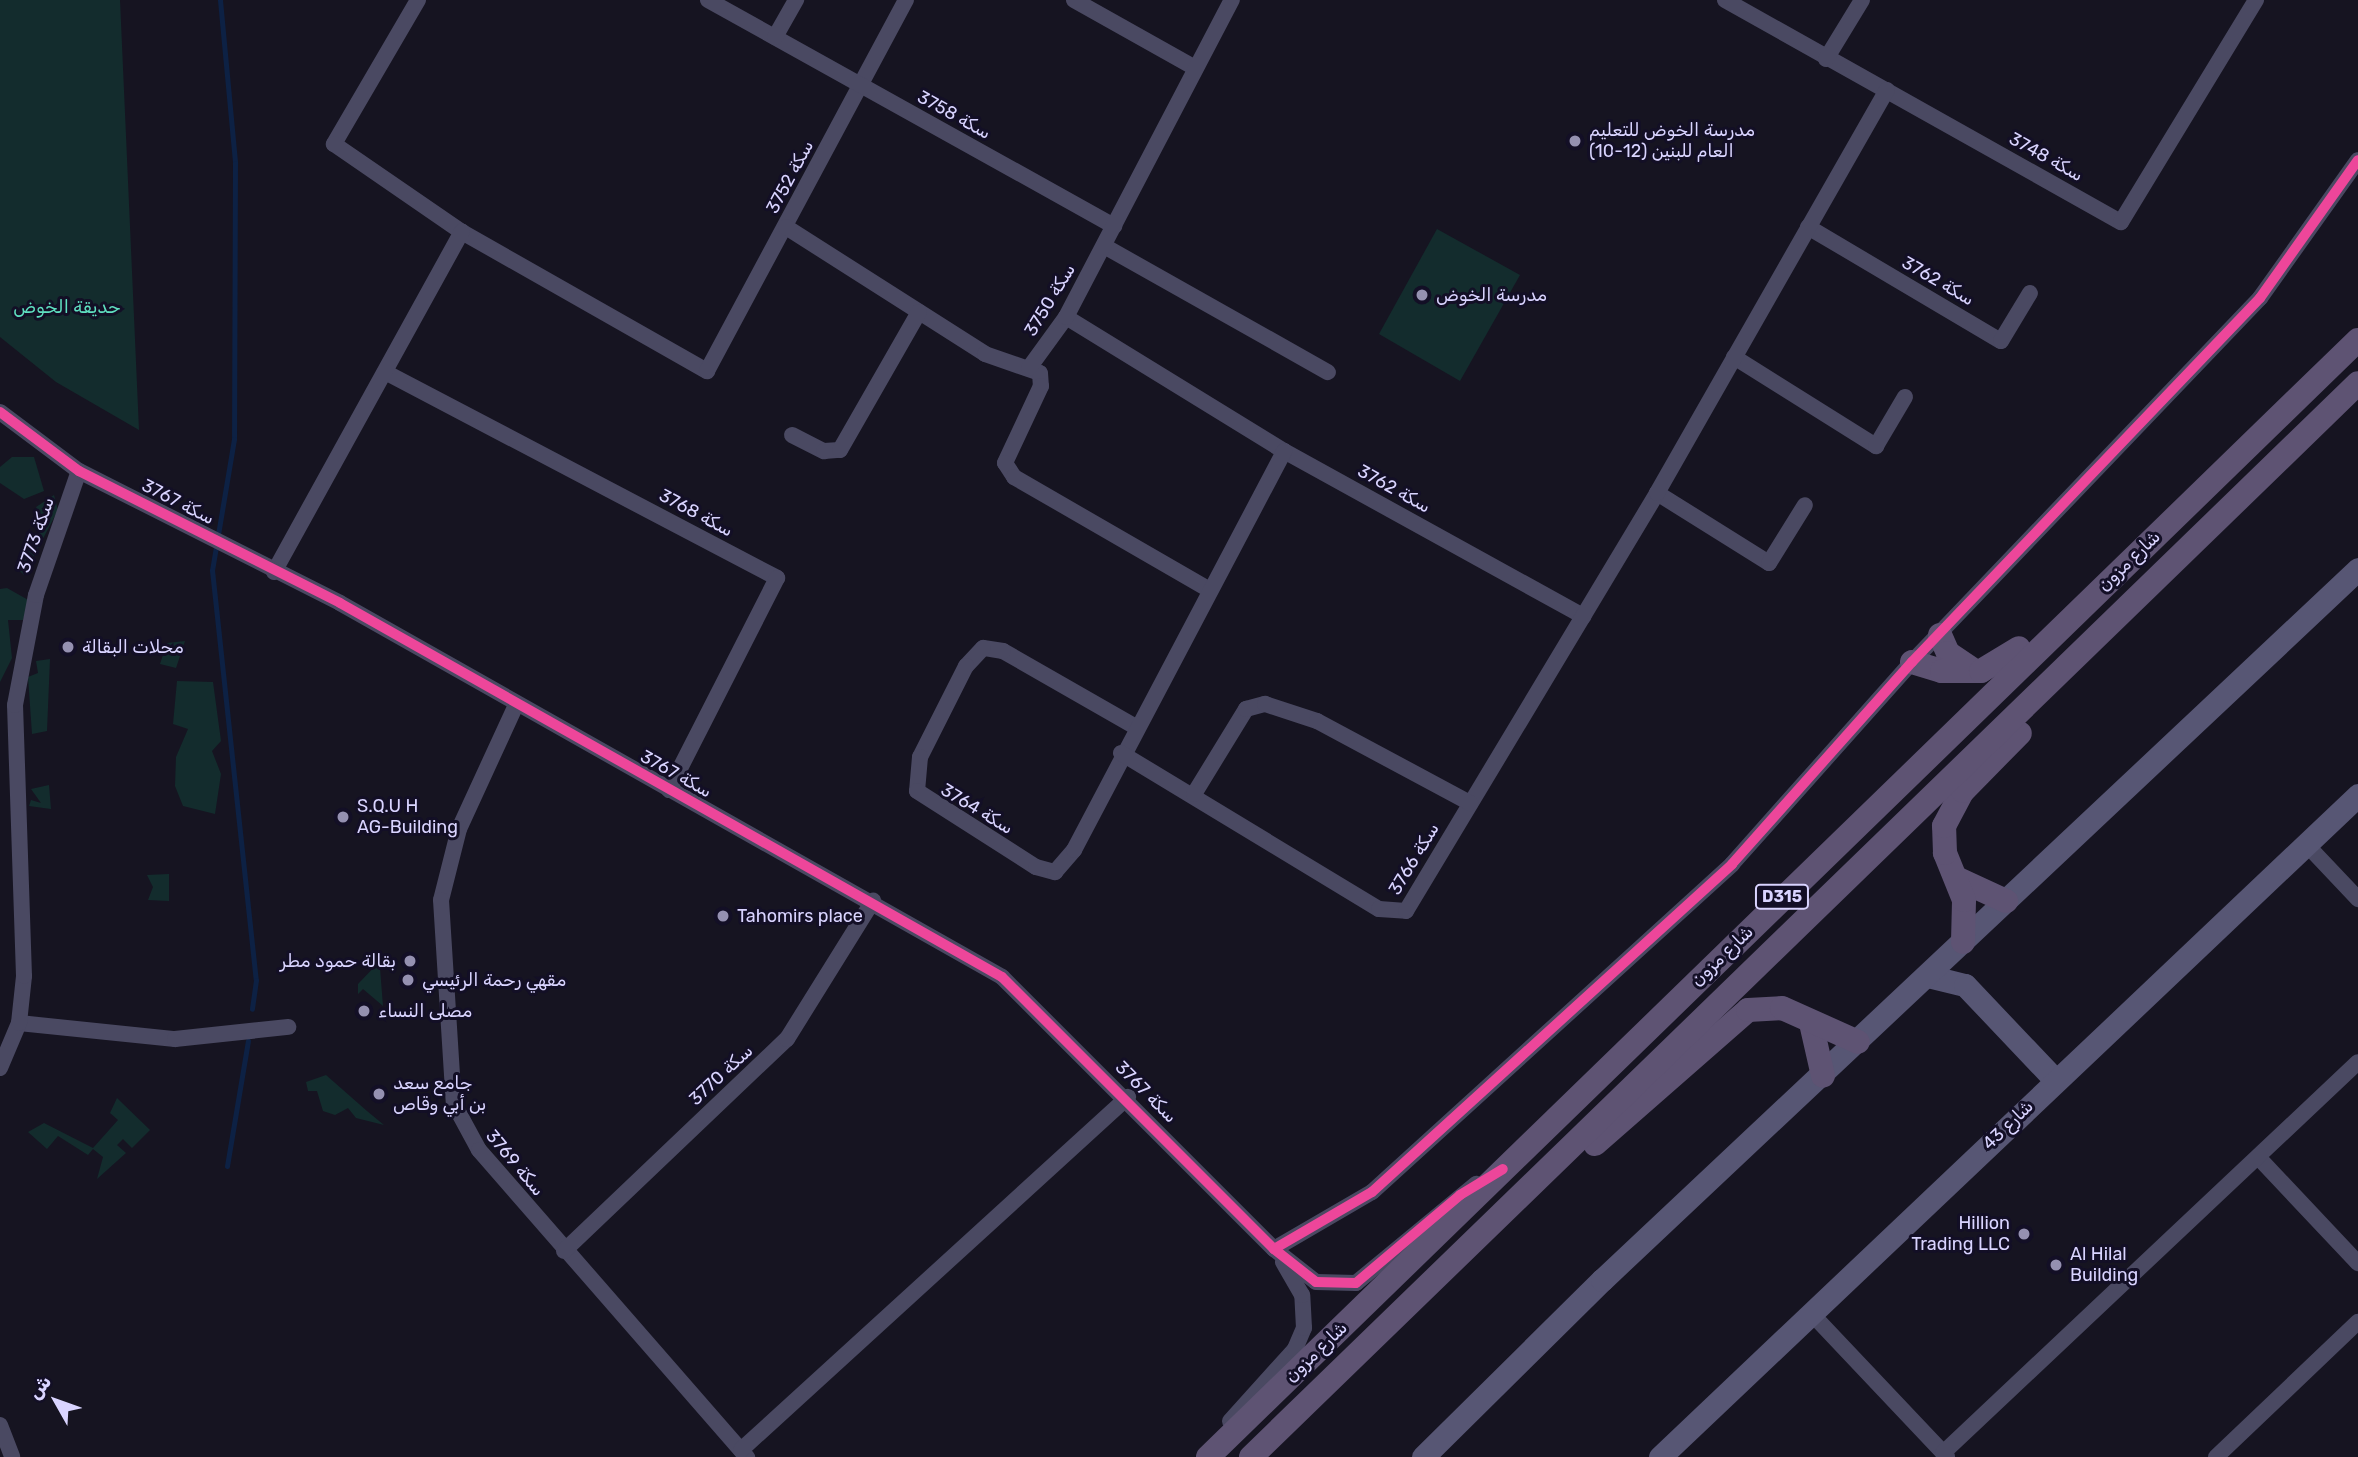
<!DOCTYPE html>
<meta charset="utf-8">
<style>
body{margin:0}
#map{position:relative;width:2358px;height:1457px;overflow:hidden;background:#161421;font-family:Rubik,"Noto Naskh Arabic",sans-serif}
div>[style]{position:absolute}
.green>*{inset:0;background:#132c2d}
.stream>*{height:5px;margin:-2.5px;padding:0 2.5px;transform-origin:2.5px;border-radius:2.5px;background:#0d2144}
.street>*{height:16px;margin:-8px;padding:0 8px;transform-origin:8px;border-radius:8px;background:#4a4962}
.secondary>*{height:23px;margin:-11.5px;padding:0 11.5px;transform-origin:11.5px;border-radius:11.5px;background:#575674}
.primary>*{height:24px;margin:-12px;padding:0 12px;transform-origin:12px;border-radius:12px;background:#5e5373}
.cycleway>*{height:10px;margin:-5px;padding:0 5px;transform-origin:5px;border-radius:5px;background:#ed469a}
.dots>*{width:19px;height:19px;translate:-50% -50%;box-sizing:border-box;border:4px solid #130f26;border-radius:50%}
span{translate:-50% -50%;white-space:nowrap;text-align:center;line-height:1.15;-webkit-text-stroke:6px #130f26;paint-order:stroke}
.shield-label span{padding:2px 5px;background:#130f26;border:2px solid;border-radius:5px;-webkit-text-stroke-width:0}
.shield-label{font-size:16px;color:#d9d4ff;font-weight:700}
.street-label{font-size:18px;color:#d9d4ff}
.poi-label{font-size:18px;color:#d9d4ff}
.left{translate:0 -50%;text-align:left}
.right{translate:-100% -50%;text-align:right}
.park-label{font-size:18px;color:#5fe0c0}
.north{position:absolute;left:21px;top:1366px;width:70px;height:70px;-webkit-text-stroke:5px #130f26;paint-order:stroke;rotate:310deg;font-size:19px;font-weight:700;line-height:28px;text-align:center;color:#d9d4ff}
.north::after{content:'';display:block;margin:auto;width:24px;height:32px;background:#d9d4ff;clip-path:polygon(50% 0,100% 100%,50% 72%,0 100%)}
</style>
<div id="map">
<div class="green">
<div style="clip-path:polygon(0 0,120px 0,139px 430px,56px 382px,0 337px)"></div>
<div style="clip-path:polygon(1437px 229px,1520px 275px,1460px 381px,1379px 334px)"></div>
<div style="clip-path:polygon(34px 457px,44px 491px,24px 499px,0 483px,0 467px,12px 457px)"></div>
<div style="clip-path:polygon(54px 495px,58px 510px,24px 575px,18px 569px,40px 532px,34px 526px,42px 520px,36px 507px)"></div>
<div style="clip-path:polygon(7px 588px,30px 601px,23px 620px,8px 620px,12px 658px,0 682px,0 589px)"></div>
<div style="clip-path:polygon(185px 641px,176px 668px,160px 664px,167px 643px)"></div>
<div style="clip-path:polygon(50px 659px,47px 731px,32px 734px,28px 677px,38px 673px,36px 661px)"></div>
<div style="clip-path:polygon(177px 681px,213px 682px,221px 741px,212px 751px,221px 774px,215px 814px,183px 806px,175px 786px,176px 757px,188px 729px,173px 724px)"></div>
<div style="clip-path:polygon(49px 785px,51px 809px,29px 806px,31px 800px,41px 803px,31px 789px)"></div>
<div style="clip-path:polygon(169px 874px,169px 901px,148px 900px,153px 887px,147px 875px)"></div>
<div style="clip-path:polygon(380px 961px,380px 968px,383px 1006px,363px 989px,358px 994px,358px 984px)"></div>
<div style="clip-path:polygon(326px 1075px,367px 1111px,384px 1125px,356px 1118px,348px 1108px,335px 1115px,323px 1111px,317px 1091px,308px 1091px,306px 1082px)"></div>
<div style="clip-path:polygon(117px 1098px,150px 1130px,132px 1148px,123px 1139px,117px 1145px,126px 1153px,97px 1179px,103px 1157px,93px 1149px,88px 1155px,58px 1136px,47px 1149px,28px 1132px,44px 1123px,93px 1148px,118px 1120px,110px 1113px)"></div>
</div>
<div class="stream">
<div style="left:220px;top:0;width:164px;rotate:84.7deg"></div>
<div style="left:235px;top:163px;width:276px;rotate:90.2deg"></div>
<div style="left:234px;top:439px;width:133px;rotate:99.5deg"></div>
<div style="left:212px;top:570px;width:412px;rotate:83.9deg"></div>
<div style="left:256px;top:980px;width:29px;rotate:98deg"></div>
<div style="left:227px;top:1166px;width:127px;rotate:-80.5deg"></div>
</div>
<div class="street">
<div style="left:418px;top:0;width:167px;rotate:120.3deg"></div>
<div style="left:334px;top:144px;width:155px;rotate:34.5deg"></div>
<div style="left:462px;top:232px;width:282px;rotate:29.6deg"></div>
<div style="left:707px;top:371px;width:421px;rotate:-61.8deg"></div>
<div style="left:708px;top:0;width:465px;rotate:29.1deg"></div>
<div style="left:1074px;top:0;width:139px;rotate:29.3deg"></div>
<div style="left:1725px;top:0;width:454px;rotate:29.3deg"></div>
<div style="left:2121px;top:222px;width:260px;rotate:-58.7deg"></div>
<div style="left:775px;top:37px;width:43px;rotate:-60.4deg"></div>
<div style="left:1826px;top:59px;width:69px;rotate:-58.6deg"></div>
<div style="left:786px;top:227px;width:236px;rotate:32.5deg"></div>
<div style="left:985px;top:354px;width:58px;rotate:19.1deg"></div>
<div style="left:1040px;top:373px;width:13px;rotate:86deg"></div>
<div style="left:1041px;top:386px;width:85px;rotate:115.1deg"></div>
<div style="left:1005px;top:463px;width:17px;rotate:57deg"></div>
<div style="left:1014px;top:477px;width:226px;rotate:30deg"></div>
<div style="left:1808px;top:227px;width:224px;rotate:30.6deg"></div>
<div style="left:2001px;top:341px;width:56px;rotate:-58.9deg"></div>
<div style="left:1104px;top:246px;width:257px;rotate:29.4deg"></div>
<div style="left:1066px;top:317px;width:256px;rotate:31.6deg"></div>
<div style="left:1284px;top:451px;width:342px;rotate:28.9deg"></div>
<div style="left:1734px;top:357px;width:168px;rotate:32.1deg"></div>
<div style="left:1876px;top:446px;width:57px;rotate:-59.4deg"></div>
<div style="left:1029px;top:368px;width:63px;rotate:-54deg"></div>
<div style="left:1066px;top:317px;width:358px;rotate:-62.4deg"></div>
<div style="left:385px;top:372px;width:443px;rotate:27.7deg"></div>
<div style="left:777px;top:578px;width:238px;rotate:117deg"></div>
<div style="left:0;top:412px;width:99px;rotate:36.8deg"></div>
<div style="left:79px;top:471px;width:292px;rotate:26.8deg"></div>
<div style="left:340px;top:603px;width:760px;rotate:29.46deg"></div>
<div style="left:1002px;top:977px;width:385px;rotate:45deg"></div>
<div style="left:1274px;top:1249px;width:53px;rotate:38.2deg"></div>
<div style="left:1316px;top:1282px;width:40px;rotate:1.4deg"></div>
<div style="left:1356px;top:1283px;width:156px;rotate:-39.5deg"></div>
<div style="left:792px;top:435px;width:36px;rotate:27deg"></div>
<div style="left:824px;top:451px;width:16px;rotate:-4deg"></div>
<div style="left:840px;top:450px;width:159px;rotate:-60.2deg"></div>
<div style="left:1657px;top:493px;width:132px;rotate:32deg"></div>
<div style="left:1769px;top:563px;width:68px;rotate:-58.2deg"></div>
<div style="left:274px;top:572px;width:389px;rotate:-61.1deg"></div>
<div style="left:516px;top:705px;width:136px;rotate:114.7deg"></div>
<div style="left:459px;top:829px;width:73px;rotate:104.2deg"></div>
<div style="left:441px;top:900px;width:204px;rotate:86.4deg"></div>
<div style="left:454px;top:1104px;width:52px;rotate:61.5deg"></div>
<div style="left:479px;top:1150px;width:408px;rotate:48.9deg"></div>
<div style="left:1134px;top:726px;width:151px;rotate:-150.2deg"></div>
<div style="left:1003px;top:651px;width:20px;rotate:-171deg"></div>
<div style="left:983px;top:648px;width:25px;rotate:133deg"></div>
<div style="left:966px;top:666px;width:102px;rotate:116.8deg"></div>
<div style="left:920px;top:757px;width:34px;rotate:95deg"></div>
<div style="left:917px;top:791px;width:141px;rotate:32.6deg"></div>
<div style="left:1036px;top:867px;width:20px;rotate:15deg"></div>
<div style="left:1055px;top:872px;width:29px;rotate:-49deg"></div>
<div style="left:1074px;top:850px;width:451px;rotate:-62.2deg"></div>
<div style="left:1121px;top:753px;width:301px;rotate:31.2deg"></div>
<div style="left:1379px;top:909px;width:27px;rotate:4deg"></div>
<div style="left:1406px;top:911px;width:488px;rotate:-59deg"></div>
<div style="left:1657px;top:493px;width:464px;rotate:-60.3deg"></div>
<div style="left:1194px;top:794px;width:100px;rotate:-58.5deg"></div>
<div style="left:1246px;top:709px;width:20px;rotate:-15deg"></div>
<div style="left:1265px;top:704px;width:55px;rotate:18.1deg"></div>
<div style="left:1317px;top:721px;width:174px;rotate:28.2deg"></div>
<div style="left:2306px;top:844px;width:76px;rotate:46.6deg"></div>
<div style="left:19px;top:1023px;width:157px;rotate:5.9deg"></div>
<div style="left:175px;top:1039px;width:114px;rotate:-6.1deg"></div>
<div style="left:0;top:1068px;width:49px;rotate:-67.1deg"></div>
<div style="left:19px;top:1023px;width:47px;rotate:-83.9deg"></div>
<div style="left:24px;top:976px;width:271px;rotate:-91.9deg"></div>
<div style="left:15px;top:705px;width:112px;rotate:-79.2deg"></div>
<div style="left:36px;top:595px;width:131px;rotate:-70.9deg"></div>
<div style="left:2258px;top:1157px;width:146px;rotate:46.7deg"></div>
<div style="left:1274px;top:1249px;width:113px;rotate:-30.2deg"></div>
<div style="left:1372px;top:1192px;width:487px;rotate:-42.3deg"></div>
<div style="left:1732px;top:864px;width:271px;rotate:-48.3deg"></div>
<div style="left:1912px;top:662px;width:504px;rotate:-46.29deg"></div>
<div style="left:2260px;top:298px;width:169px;rotate:-54.6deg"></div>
<div style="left:564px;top:1251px;width:308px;rotate:-43.6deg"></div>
<div style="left:787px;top:1039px;width:163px;rotate:-58.1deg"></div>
<div style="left:1811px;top:1313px;width:198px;rotate:46.6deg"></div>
<div style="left:1230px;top:1421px;width:97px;rotate:-47.9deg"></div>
<div style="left:1295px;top:1349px;width:23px;rotate:-67deg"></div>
<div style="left:1304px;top:1328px;width:33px;rotate:-93deg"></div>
<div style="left:1302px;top:1295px;width:38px;rotate:-120deg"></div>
<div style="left:0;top:1425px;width:34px;rotate:69deg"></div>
<div style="left:741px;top:1450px;width:524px;rotate:-42.37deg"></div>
<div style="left:1943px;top:1453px;width:570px;rotate:-43.29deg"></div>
<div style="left:2216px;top:1457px;width:196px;rotate:-43.6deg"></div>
</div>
<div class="secondary">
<div style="left:1928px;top:976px;width:38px;rotate:14deg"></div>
<div style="left:1965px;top:985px;width:131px;rotate:46.5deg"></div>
<div style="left:1423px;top:1457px;width:252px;rotate:-44.7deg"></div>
<div style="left:1602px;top:1280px;width:1038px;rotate:-43.24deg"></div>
<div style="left:1660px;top:1457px;width:962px;rotate:-43.48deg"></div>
</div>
<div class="primary">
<div style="left:1940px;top:635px;width:20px;rotate:66deg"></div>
<div style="left:1948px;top:653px;width:30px;rotate:34deg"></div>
<div style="left:1912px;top:662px;width:31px;rotate:17deg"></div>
<div style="left:1942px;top:671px;width:39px"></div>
<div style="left:1981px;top:671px;width:44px;rotate:-31.2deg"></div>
<div style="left:1958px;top:879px;width:53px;rotate:24.6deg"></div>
<div style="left:1963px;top:942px;width:42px;rotate:-88.6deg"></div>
<div style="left:1964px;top:900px;width:51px;rotate:-112deg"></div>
<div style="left:1945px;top:853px;width:27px;rotate:-92deg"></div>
<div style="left:1944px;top:826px;width:40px;rotate:-62deg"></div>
<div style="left:1963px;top:791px;width:81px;rotate:-45.5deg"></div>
<div style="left:1811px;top:1023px;width:54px;rotate:77.2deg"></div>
<div style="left:1595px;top:1144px;width:203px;rotate:-41.2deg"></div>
<div style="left:1748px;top:1010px;width:34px;rotate:-3deg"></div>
<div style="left:1782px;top:1008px;width:83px;rotate:24.1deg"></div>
<div style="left:1208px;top:1457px;width:1603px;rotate:-44.17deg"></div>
<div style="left:1251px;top:1457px;width:1542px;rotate:-44.13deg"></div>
</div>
<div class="cycleway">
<div style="left:0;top:412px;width:99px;rotate:36.8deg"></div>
<div style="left:79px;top:471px;width:292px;rotate:26.8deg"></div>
<div style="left:340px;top:603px;width:760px;rotate:29.46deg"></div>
<div style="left:1002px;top:977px;width:385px;rotate:45deg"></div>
<div style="left:1274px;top:1249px;width:53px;rotate:38.2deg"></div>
<div style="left:1316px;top:1282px;width:40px;rotate:1.4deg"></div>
<div style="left:1356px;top:1283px;width:136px;rotate:-40.2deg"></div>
<div style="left:1460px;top:1195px;width:50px;rotate:-31.2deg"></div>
<div style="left:1274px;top:1249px;width:113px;rotate:-30.2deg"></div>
<div style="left:1372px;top:1192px;width:487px;rotate:-42.3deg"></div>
<div style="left:1732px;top:864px;width:271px;rotate:-48.3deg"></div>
<div style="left:1912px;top:662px;width:504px;rotate:-46.29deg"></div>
<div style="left:2260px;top:298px;width:169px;rotate:-54.6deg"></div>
</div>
<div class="dots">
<div style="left:1575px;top:141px;background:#9591b1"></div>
<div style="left:1422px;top:295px;background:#9591b1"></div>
<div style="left:68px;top:647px;background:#9591b1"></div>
<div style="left:343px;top:817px;background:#9591b1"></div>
<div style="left:723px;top:916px;background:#9591b1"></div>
<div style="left:410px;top:961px;background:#9591b1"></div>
<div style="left:408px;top:980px;background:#9591b1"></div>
<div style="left:364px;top:1011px;background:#9591b1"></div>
<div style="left:379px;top:1094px;background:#9591b1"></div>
<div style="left:2024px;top:1234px;background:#9591b1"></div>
<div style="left:2056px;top:1265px;background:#9591b1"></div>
</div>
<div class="shield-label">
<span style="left:1782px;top:897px">D315</span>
</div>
<div class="street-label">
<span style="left:954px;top:115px;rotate:29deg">سكة 3758</span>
<span style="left:2046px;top:157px;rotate:29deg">سكة 3748</span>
<span style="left:790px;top:177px;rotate:-62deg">سكة 3752</span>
<span style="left:1938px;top:281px;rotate:30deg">سكة 3762</span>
<span style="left:1050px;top:300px;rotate:-59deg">سكة 3750</span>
<span style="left:1394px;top:489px;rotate:29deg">سكة 3762</span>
<span style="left:178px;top:502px;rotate:27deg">سكة 3767</span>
<span style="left:696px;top:513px;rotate:28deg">سكة 3768</span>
<span style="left:36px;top:535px;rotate:-71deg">سكة 3773</span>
<span style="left:2129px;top:561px;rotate:-44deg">شارع مزون</span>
<span style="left:676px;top:774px;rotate:29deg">سكة 3767</span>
<span style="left:977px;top:809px;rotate:31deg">سكة 3764</span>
<span style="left:1414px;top:859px;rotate:-59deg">سكة 3766</span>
<span style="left:1722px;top:956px;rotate:-44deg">شارع مزون</span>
<span style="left:721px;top:1075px;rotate:-43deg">سكة 3770</span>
<span style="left:1146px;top:1092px;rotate:45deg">سكة 3767</span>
<span style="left:2008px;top:1125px;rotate:-44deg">شارع 43</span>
<span style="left:515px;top:1163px;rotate:50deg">سكة 3769</span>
<span style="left:1316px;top:1352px;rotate:-44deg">شارع مزون</span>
</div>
<div class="poi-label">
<span class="left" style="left:1589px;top:141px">مدرسة الخوض للتعليم<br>العام للبنين (12-10)</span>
<span class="left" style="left:1436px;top:295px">مدرسة الخوض</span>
<span class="left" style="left:82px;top:647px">محلات البقالة</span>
<span class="left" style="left:357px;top:817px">S.Q.U H<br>AG-Building</span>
<span class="left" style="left:737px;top:916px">Tahomirs place</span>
<span class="right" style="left:396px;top:961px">بقالة حمود مطر</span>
<span class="left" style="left:422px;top:980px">مقهي رحمة الرئيسي</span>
<span class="left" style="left:378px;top:1011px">مصلى النساء</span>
<span class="left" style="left:393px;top:1094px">جامع سعد<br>بن أبي وقاص</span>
<span class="right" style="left:2010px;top:1234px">Hillion<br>Trading LLC</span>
<span class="left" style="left:2070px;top:1265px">Al Hilal<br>Building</span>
</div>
<div class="park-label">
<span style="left:67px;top:307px">حديقة الخوض</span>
</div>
<div class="north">ش</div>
</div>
